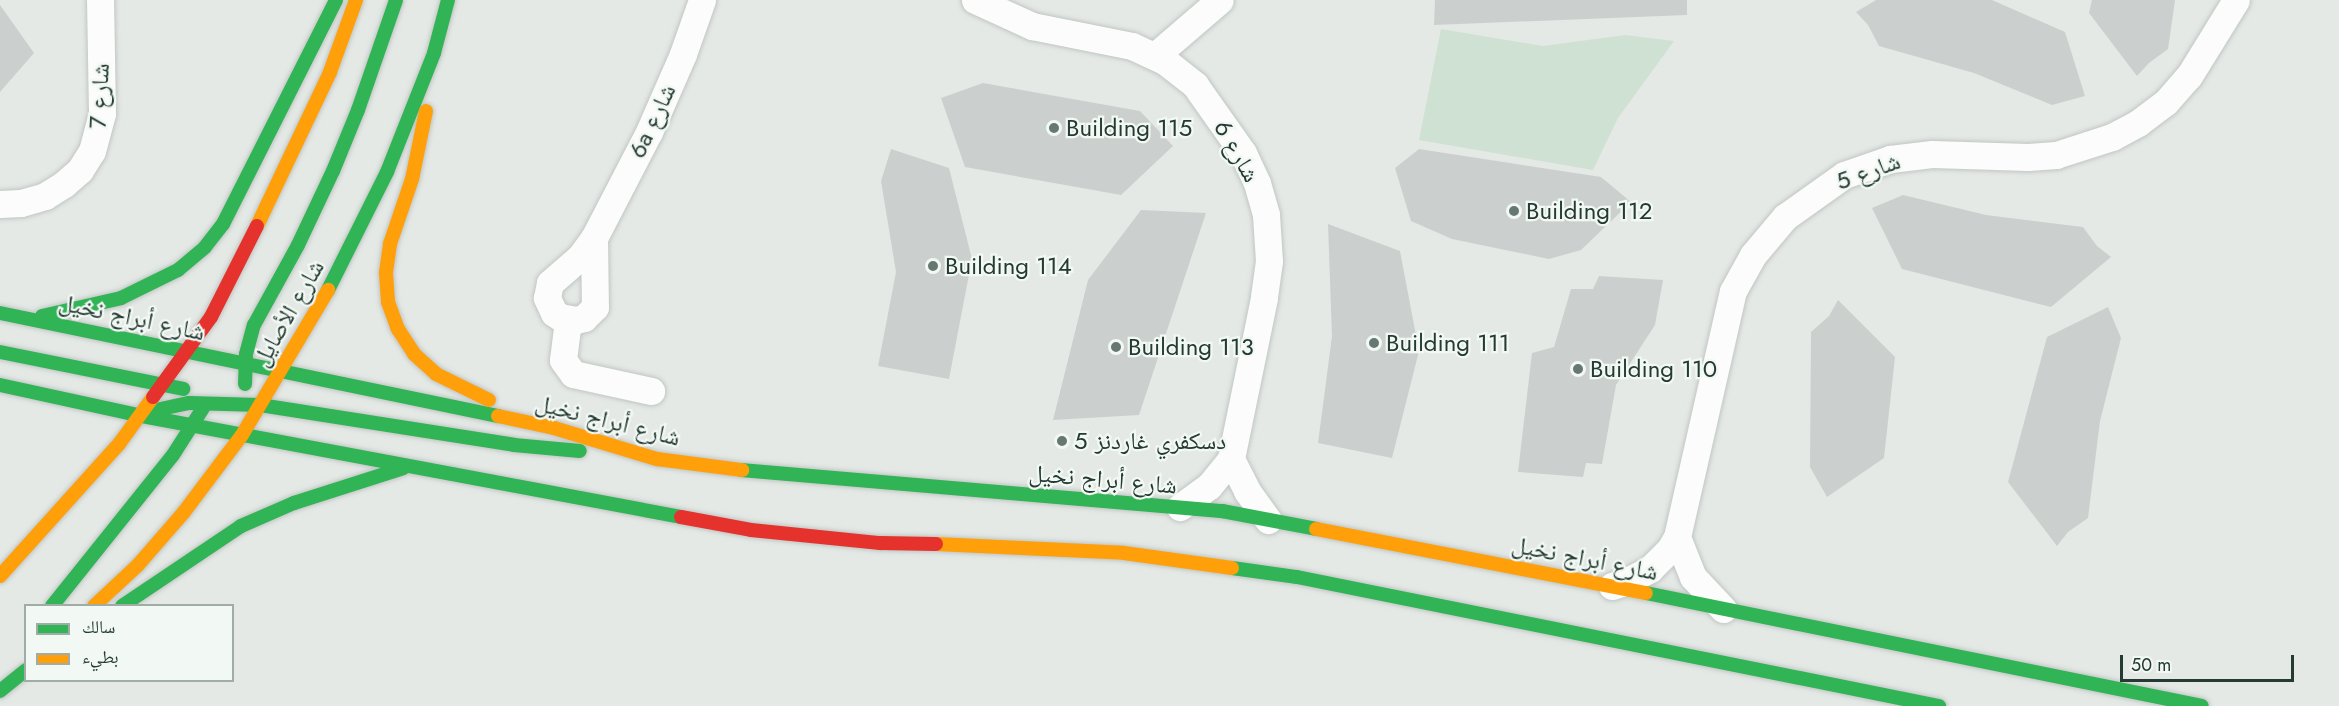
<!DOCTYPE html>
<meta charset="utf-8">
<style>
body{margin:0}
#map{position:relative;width:2339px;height:706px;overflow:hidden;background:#e4e9e6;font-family:Jost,"Noto Naskh Arabic",sans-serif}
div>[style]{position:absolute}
.green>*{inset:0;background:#cfe1d2}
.building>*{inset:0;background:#cbd0ce}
.roads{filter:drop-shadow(0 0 2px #c1c6c3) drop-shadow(0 0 2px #c1c6c3)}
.street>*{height:27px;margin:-13.5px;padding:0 13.5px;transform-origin:13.5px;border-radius:13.5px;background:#fbfcfb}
.fast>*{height:14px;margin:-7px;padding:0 7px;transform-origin:7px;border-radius:7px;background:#30b455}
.slow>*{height:14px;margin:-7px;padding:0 7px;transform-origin:7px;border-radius:7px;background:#ff9f0a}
.jam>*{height:14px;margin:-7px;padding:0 7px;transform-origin:7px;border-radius:7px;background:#e5322d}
.dots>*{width:16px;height:16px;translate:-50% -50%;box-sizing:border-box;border:3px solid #f2f8f4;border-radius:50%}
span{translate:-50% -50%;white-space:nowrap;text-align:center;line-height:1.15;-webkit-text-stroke:4.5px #f2f8f4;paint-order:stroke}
.street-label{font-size:24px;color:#243a32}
.poi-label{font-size:24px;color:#243a32}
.left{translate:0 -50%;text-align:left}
.legend{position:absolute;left:24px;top:604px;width:210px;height:78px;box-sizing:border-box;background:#f2f8f4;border:2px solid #a0aca6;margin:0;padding:8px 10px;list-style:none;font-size:18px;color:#243a32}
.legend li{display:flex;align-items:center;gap:12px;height:30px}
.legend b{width:30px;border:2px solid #a0aca6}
.scale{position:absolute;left:2120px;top:655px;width:174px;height:27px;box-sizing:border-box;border:3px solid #243a32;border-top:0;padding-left:8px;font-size:18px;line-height:21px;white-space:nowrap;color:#243a32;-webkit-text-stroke:4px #f2f8f4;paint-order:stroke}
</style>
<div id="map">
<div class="green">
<div style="clip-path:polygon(1441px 29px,1543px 46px,1625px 35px,1674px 41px,1618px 118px,1593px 170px,1419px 140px)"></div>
</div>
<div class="building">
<div style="clip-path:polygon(1435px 0,1687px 0,1687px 15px,1434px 25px)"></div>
<div style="clip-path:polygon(1876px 0,1992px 0,2065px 32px,2085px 96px,2052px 105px,1974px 73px,1879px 46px,1868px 25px,1856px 12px)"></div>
<div style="clip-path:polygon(2092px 0,2175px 0,2168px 49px,2149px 63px,2137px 76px,2089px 13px)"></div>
<div style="clip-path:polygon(0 5px,34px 53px,0 92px)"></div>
<div style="clip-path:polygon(983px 83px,1140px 111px,1173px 146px,1121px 195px,965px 167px,941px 98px)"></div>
<div style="clip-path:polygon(891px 149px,949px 168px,972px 259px,949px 379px,878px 366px,896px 272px,881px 181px)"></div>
<div style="clip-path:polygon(1419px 149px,1601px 177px,1631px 202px,1581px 250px,1549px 259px,1452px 239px,1411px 221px,1395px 168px)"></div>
<div style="clip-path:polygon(1903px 195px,1986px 215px,2083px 227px,2097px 246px,2111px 257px,2051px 307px,1902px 269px,1872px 208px)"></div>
<div style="clip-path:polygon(1141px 210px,1206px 213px,1139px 415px,1053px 420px,1088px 280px)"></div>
<div style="clip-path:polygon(1328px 224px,1400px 251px,1419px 351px,1392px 458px,1318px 443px,1332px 336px)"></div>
<div style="clip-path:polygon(1599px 276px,1663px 280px,1655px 325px,1616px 385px,1602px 464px,1586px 463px,1583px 477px,1518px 472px,1532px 353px,1554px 347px,1571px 289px,1593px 289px)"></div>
<div style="clip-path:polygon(1838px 300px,1895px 357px,1884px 458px,1827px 497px,1810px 467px,1811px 332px,1829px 316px)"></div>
<div style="clip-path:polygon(2108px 307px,2121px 338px,2100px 421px,2088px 518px,2068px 532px,2057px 546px,2008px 482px,2047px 337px)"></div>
</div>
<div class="roads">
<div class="street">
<div style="left:975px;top:0;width:63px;rotate:24.5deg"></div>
<div style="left:1032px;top:26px;width:102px;rotate:11.3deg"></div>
<div style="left:1132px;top:46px;width:38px;rotate:25deg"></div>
<div style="left:1166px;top:62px;width:37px;rotate:38deg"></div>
<div style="left:1195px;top:85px;width:83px;rotate:54.8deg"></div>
<div style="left:1243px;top:153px;width:33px;rotate:65deg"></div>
<div style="left:1257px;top:183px;width:33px;rotate:74deg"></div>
<div style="left:1266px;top:215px;width:46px;rotate:86.3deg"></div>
<div style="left:1269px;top:261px;width:37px;rotate:98deg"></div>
<div style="left:1264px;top:298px;width:164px;rotate:101.6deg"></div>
<div style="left:1231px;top:459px;width:35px;rotate:129deg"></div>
<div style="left:1209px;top:486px;width:36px;rotate:144deg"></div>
<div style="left:1156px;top:55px;width:84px;rotate:-40.7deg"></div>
<div style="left:0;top:204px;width:21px;rotate:-3deg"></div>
<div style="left:21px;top:203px;width:25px;rotate:-16deg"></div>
<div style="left:45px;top:196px;width:22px;rotate:-32deg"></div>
<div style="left:64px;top:184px;width:21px;rotate:-41deg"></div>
<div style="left:80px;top:170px;width:22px;rotate:-58deg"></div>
<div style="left:92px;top:151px;width:39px;rotate:-75deg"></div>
<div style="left:102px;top:113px;width:113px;rotate:-91deg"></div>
<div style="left:594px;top:238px;width:119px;rotate:-62.6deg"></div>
<div style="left:649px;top:132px;width:85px;rotate:-66.4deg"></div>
<div style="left:683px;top:54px;width:57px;rotate:-70.6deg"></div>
<div style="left:594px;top:238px;width:69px;rotate:89.2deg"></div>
<div style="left:595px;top:307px;width:16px;rotate:135deg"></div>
<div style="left:584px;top:318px;width:8px;rotate:166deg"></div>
<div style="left:576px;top:320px;width:16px;rotate:-169deg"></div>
<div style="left:560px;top:317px;width:7px;rotate:-146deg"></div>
<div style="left:554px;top:313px;width:17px;rotate:-115deg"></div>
<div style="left:547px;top:298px;width:15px;rotate:-79deg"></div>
<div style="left:550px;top:283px;width:40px;rotate:-41deg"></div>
<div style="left:580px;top:257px;width:24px;rotate:-54deg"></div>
<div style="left:568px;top:320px;width:40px;rotate:97.1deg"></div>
<div style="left:563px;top:360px;width:17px;rotate:54deg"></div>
<div style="left:573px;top:374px;width:80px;rotate:12.3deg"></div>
<div style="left:1231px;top:459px;width:36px;rotate:63deg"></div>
<div style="left:1247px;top:491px;width:36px;rotate:54deg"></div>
<div style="left:1677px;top:537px;width:43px;rotate:68.2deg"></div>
<div style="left:1693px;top:577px;width:44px;rotate:46.8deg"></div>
<div style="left:1612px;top:586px;width:14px;rotate:-17deg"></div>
<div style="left:1625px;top:582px;width:28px;rotate:-27deg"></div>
<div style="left:1650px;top:569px;width:28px;rotate:-45deg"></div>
<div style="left:1670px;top:549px;width:14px;rotate:-60deg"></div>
<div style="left:1677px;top:537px;width:252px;rotate:-77.2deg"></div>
<div style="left:1733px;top:291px;width:41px;rotate:-60.9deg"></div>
<div style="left:1753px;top:255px;width:50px;rotate:-49.9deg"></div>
<div style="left:1785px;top:217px;width:72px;rotate:-35.4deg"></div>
<div style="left:1844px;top:175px;width:49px;rotate:-19.2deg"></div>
<div style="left:1890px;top:159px;width:42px;rotate:-6.8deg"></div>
<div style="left:1932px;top:154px;width:96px;rotate:1.8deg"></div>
<div style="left:2028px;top:157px;width:28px;rotate:-4deg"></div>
<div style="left:2056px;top:155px;width:59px;rotate:-17.8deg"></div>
<div style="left:2112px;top:137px;width:30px;rotate:-28deg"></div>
<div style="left:2138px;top:123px;width:35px;rotate:-37deg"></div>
<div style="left:2166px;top:102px;width:35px;rotate:-49deg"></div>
<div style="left:2189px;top:76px;width:89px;rotate:-58.3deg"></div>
</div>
<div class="fast">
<div style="left:328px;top:290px;width:132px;rotate:-63.4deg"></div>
<div style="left:387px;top:172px;width:128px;rotate:-68.4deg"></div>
<div style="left:434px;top:53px;width:55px;rotate:-75.2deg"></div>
<div style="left:0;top:313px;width:509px;rotate:11.69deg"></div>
<div style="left:42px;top:316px;width:81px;rotate:-12.8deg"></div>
<div style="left:121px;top:298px;width:64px;rotate:-26.2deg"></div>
<div style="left:178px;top:270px;width:35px;rotate:-40deg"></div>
<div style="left:205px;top:247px;width:29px;rotate:-52deg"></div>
<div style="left:223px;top:224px;width:251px;rotate:-63.2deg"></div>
<div style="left:0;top:352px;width:187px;rotate:11.4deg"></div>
<div style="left:245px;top:384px;width:30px;rotate:-88deg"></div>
<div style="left:246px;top:354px;width:30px;rotate:-75deg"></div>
<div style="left:254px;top:325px;width:91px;rotate:-61.2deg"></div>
<div style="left:298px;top:245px;width:82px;rotate:-64.7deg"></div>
<div style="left:333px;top:171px;width:66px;rotate:-67.7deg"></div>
<div style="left:358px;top:110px;width:116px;rotate:-70.9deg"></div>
<div style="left:0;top:385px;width:145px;rotate:12.3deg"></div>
<div style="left:142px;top:416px;width:548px;rotate:10.61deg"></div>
<div style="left:156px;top:410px;width:34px;rotate:-12deg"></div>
<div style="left:189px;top:403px;width:71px;rotate:1.6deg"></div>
<div style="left:260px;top:405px;width:257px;rotate:8.9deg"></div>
<div style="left:514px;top:445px;width:66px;rotate:5.2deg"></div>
<div style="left:742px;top:470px;width:482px;rotate:4.9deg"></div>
<div style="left:1222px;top:511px;width:96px;rotate:10.8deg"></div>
<div style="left:1232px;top:568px;width:66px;rotate:7.9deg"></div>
<div style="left:1297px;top:577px;width:655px;rotate:11.36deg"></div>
<div style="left:1646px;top:593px;width:567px;rotate:11.49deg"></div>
<div style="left:52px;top:606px;width:193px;rotate:-51.3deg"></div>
<div style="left:173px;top:455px;width:56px;rotate:-57.4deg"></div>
<div style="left:122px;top:606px;width:143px;rotate:-33.9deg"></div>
<div style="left:241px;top:526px;width:58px;rotate:-23.5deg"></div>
<div style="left:294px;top:503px;width:115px;rotate:-17.7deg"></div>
<div style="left:0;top:691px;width:33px;rotate:-39deg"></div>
</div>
<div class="slow">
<div style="left:426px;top:111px;width:69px;rotate:101.6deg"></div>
<div style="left:412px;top:179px;width:69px;rotate:108.7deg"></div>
<div style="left:390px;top:244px;width:29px;rotate:98deg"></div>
<div style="left:386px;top:273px;width:29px;rotate:86deg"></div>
<div style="left:388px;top:302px;width:29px;rotate:70deg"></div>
<div style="left:398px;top:329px;width:30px;rotate:57deg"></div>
<div style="left:414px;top:354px;width:30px;rotate:42deg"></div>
<div style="left:436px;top:374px;width:59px;rotate:26.1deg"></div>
<div style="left:257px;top:226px;width:170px;rotate:-64.6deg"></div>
<div style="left:330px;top:72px;width:77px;rotate:-70.1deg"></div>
<div style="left:498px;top:416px;width:57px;rotate:12.1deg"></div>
<div style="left:554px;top:428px;width:108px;rotate:16.8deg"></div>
<div style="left:657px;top:459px;width:86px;rotate:7.4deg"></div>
<div style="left:1316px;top:529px;width:336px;rotate:11deg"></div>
<div style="left:936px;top:544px;width:188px;rotate:2.7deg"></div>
<div style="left:1124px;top:553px;width:109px;rotate:7.9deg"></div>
<div style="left:0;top:576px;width:178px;rotate:-48deg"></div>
<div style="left:119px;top:444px;width:58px;rotate:-54.1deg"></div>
<div style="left:94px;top:606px;width:60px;rotate:-43deg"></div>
<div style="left:138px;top:565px;width:70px;rotate:-49deg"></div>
<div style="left:184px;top:512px;width:96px;rotate:-53deg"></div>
<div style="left:242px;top:435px;width:169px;rotate:-59.3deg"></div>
</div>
<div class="jam">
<div style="left:153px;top:397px;width:99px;rotate:-54.1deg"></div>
<div style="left:211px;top:317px;width:102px;rotate:-63.2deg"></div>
<div style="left:681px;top:517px;width:71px;rotate:10.5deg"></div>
<div style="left:751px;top:530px;width:130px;rotate:5.8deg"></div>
<div style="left:880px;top:543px;width:56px;rotate:1deg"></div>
</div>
</div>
<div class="dots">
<div style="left:1054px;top:128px;background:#677771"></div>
<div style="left:1514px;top:211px;background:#677771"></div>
<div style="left:933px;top:266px;background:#677771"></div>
<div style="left:1374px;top:343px;background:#677771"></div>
<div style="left:1116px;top:347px;background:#677771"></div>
<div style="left:1578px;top:369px;background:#677771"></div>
<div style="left:1062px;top:441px;background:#677771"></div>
</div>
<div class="street-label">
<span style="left:99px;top:96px;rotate:-87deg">شارع 7</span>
<span style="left:652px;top:121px;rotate:-65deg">6a شارع</span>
<span style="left:1237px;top:151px;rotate:60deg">شارع 6</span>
<span style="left:1868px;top:171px;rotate:-20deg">شارع 5</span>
<span style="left:288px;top:313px;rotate:-60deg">شارع الأصايل</span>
<span style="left:132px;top:317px;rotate:12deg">شارع أبراج نخيل</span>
<span style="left:608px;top:420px;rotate:14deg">شارع أبراج نخيل</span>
<span style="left:1103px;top:479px;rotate:5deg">شارع أبراج نخيل</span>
<span style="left:1585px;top:558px;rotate:11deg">شارع أبراج نخيل</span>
</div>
<div class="poi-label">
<span class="left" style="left:1066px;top:128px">Building 115</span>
<span class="left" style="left:1526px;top:211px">Building 112</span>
<span class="left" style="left:945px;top:266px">Building 114</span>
<span class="left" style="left:1386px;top:343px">Building 111</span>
<span class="left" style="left:1128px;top:347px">Building 113</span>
<span class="left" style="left:1590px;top:369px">Building 110</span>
<span class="left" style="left:1074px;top:441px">دسكفري غاردنز 5</span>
</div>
<ul class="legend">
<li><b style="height:8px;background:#30b455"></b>سالك</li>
<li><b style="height:8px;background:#ff9f0a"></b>بطيء</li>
</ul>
<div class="scale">50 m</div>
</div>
